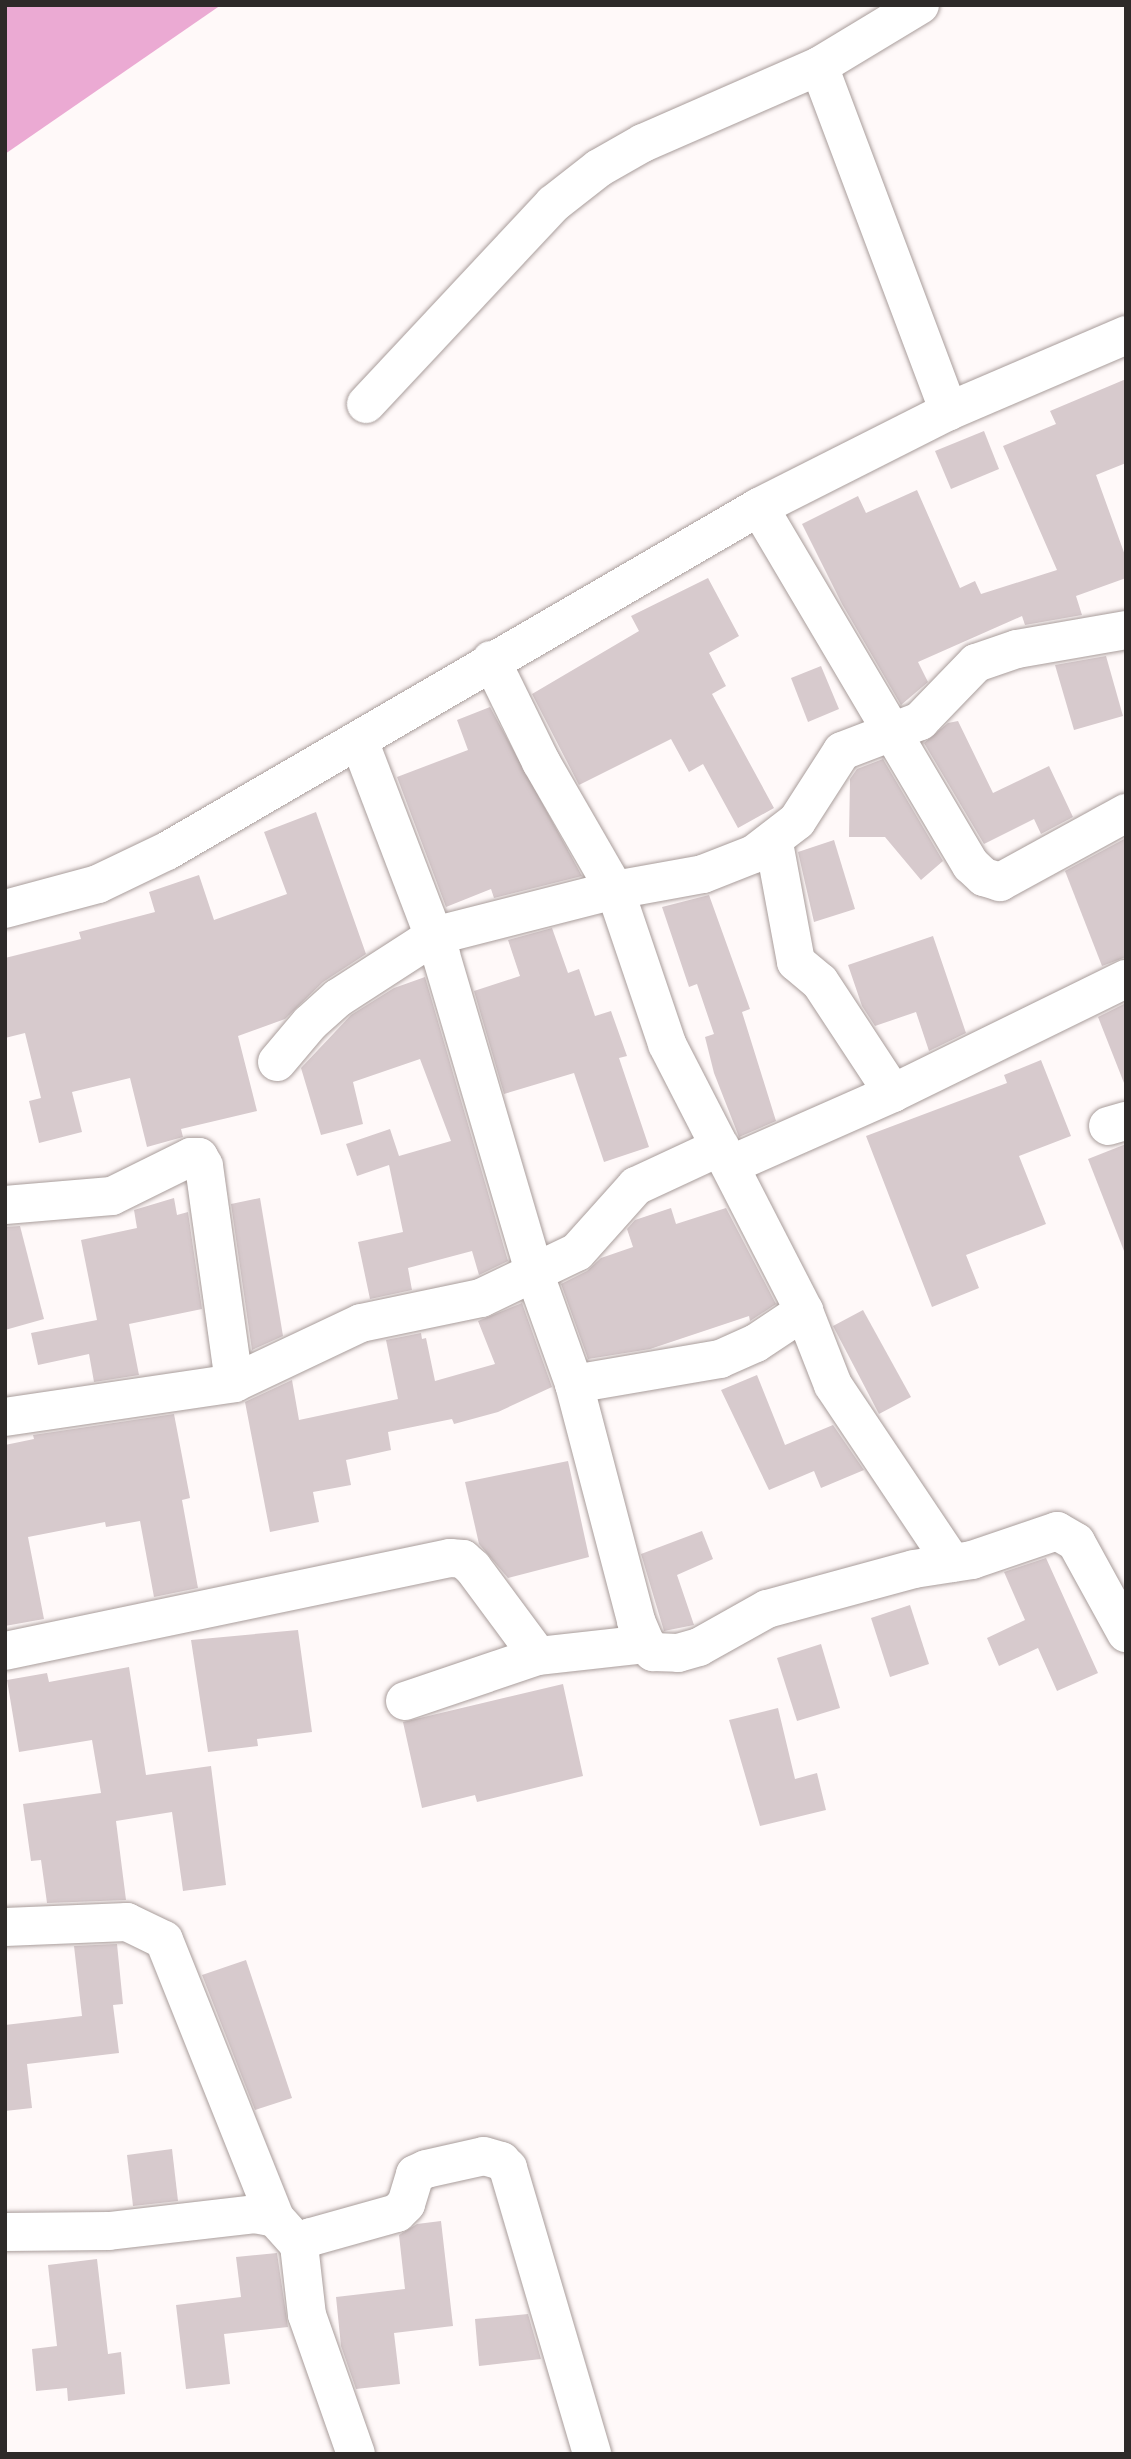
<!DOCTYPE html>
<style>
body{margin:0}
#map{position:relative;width:1131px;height:2459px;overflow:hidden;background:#fff9f9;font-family:Roboto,sans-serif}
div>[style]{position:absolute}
.water>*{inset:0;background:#ebaad3}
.building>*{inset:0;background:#d7cacd}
.roads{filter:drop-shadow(0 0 2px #a99d9b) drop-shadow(0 0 2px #a99d9b)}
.street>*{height:38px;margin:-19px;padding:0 19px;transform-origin:19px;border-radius:19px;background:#fff}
.secondary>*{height:38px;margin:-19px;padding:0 19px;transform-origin:19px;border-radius:19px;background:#fff}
span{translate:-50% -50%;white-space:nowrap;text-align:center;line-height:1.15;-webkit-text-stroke:7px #fff9f9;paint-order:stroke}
.frame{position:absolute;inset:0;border:7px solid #2e2a29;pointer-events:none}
</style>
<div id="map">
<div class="water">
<div style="clip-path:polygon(5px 5px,221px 5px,5px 154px)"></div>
</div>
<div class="building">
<div style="clip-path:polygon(1126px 379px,1126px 463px,1096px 475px,1126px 558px,1126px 578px,1076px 596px,1082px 615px,1025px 625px,1022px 616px,918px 662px,928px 682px,901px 705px,842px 604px,802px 524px,858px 496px,866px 513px,917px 490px,960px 588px,975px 581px,981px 594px,1057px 570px,1003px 446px,1056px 424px,1050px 411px)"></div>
<div style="clip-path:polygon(984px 431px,999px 469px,951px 489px,935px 451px)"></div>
<div style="clip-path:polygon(708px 578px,739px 636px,709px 653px,726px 686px,712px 694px,774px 808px,738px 828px,703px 764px,689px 772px,671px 739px,579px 785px,532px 694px,639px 631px,631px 616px)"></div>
<div style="clip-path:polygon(1106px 656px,1123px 716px,1074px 730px,1055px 665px)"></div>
<div style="clip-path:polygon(821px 666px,839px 709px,808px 722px,791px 678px)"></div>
<div style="clip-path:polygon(490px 707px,582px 876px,494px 898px,491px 889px,446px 907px,397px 777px,468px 750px,457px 720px)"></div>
<div style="clip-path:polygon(958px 721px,993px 793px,1049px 766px,1073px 817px,1041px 834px,1034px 819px,984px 844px,924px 743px,948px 723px)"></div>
<div style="clip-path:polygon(883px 759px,943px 861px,921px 880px,885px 837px,849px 837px,850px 779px,857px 769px)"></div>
<div style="clip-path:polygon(316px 812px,366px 954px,323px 982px,285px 1019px,238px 1036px,257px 1111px,181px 1129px,183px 1137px,147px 1147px,130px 1078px,72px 1092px,82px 1132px,39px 1143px,29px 1101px,41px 1098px,25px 1033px,5px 1038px,5px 958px,81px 939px,79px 932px,155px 912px,149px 892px,199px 875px,214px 920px,287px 894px,264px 832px)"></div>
<div style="clip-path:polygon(1126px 838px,1126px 957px,1102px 966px,1065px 871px)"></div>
<div style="clip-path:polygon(834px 840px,855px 909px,814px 922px,798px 852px)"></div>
<div style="clip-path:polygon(709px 895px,750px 1009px,742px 1012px,776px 1121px,739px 1137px,714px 1073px,705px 1037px,714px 1034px,697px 984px,689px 987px,662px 907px)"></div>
<div style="clip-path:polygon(552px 928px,568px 973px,579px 969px,595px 1016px,611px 1011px,627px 1056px,619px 1058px,649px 1147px,604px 1162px,574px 1073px,504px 1094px,474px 991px,520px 976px,508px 940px)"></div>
<div style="clip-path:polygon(933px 936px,966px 1033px,929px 1051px,916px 1012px,875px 1026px,862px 1006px,848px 965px)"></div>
<div style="clip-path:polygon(425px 977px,508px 1261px,479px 1275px,472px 1251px,408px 1268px,412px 1290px,370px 1299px,358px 1242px,403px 1232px,389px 1165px,357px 1176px,346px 1144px,390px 1129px,399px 1156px,451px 1141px,420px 1059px,353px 1082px,363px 1124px,321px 1135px,301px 1068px,351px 1015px,394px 988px)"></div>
<div style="clip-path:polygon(1126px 1003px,1126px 1082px,1124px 1083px,1098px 1017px)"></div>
<div style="clip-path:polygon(1041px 1060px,1071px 1136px,1019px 1156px,1046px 1224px,966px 1255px,979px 1288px,932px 1307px,866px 1136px,1007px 1083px,1004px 1075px)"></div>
<div style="clip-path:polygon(1126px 1144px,1126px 1250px,1124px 1251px,1088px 1159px)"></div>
<div style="clip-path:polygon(174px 1198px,177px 1215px,188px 1212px,202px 1309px,129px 1324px,139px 1375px,94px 1382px,89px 1354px,38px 1365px,31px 1333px,97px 1320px,81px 1240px,137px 1228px,134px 1210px)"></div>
<div style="clip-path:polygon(260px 1198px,283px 1336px,252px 1350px,231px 1204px)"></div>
<div style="clip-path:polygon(671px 1208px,676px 1224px,726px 1208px,776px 1304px,750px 1321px,749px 1316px,650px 1349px,588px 1359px,561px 1284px,587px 1271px,601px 1258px,633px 1247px,627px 1229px,635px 1220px)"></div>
<div style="clip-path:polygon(20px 1226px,44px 1319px,5px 1330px,5px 1227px)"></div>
<div style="clip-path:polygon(522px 1303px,552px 1387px,498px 1412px,454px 1424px,452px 1419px,388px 1432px,391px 1450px,346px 1460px,351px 1485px,313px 1492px,319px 1522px,270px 1532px,245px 1402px,292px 1380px,299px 1420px,398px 1399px,386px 1340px,421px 1333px,422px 1339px,426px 1338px,435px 1381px,495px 1364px,478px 1321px)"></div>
<div style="clip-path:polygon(863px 1310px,911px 1397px,879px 1414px,833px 1326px)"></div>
<div style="clip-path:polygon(757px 1375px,785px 1445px,833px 1425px,864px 1470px,821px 1488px,814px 1471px,769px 1490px,721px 1390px)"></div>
<div style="clip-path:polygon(174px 1414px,190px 1498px,182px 1500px,198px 1588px,154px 1597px,140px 1521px,106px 1527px,105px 1522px,28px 1537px,44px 1619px,5px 1626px,5px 1445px,34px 1439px,33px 1435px)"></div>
<div style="clip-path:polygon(568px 1461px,589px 1557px,508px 1578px,479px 1544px,465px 1482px)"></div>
<div style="clip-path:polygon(702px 1531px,713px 1559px,677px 1575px,694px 1625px,664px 1631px,641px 1554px)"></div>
<div style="clip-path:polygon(1046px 1558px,1098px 1673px,1057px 1691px,1038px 1648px,999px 1666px,987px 1638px,1025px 1620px,1004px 1572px)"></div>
<div style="clip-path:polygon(910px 1605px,929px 1664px,890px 1677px,871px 1618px)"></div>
<div style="clip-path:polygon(298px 1630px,312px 1732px,257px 1739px,258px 1746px,208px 1752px,191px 1640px)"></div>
<div style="clip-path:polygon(821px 1644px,840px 1708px,797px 1721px,777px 1658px)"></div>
<div style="clip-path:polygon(129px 1667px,146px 1775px,211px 1766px,226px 1885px,183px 1891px,172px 1812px,116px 1821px,126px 1900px,47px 1903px,41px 1860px,31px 1861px,23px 1804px,101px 1793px,92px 1740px,19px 1752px,7px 1680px,47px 1673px,49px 1682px)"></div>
<div style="clip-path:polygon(563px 1684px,583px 1776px,477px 1802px,475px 1795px,422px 1808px,403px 1722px)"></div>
<div style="clip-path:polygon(778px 1708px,795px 1779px,817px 1773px,826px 1810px,760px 1826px,729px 1720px)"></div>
<div style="clip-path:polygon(117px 1944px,123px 2004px,113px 2005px,119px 2053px,27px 2064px,32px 2108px,5px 2111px,5px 2025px,82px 2016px,74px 1946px)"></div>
<div style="clip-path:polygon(246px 1960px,292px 2098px,255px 2110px,202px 1975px)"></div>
<div style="clip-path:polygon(172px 2149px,178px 2201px,133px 2206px,127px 2155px)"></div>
<div style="clip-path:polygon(441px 2221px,453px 2326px,394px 2333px,400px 2384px,356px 2389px,341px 2346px,336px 2297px,405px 2289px,399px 2235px,417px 2224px)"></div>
<div style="clip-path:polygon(277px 2253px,288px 2327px,224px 2334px,230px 2384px,186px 2389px,176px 2305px,241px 2297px,236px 2257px)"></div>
<div style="clip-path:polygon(97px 2259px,108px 2354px,121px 2352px,125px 2394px,68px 2401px,67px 2388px,36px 2391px,32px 2349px,57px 2346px,48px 2265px)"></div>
<div style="clip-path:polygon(528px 2314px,541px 2359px,479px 2366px,475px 2319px)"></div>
</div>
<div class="roads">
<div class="street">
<div style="left:920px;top:5px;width:118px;rotate:148.9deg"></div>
<div style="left:819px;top:66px;width:369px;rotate:69.4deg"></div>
<div style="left:366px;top:404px;width:274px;rotate:-46.9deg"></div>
<div style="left:553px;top:204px;width:58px;rotate:-38deg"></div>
<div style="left:599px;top:168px;width:51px;rotate:-29.6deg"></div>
<div style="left:643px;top:143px;width:192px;rotate:-23.6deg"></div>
<div style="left:759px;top:507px;width:416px;rotate:59.4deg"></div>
<div style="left:971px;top:865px;width:18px;rotate:43deg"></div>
<div style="left:984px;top:877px;width:17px;rotate:17deg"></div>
<div style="left:1000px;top:882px;width:144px;rotate:-28.7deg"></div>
<div style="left:491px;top:660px;width:114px;rotate:63.9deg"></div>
<div style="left:541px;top:762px;width:148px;rotate:60deg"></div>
<div style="left:615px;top:890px;width:163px;rotate:71.3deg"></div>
<div style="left:667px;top:1044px;width:300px;rotate:62.8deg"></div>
<div style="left:804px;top:1311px;width:79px;rotate:68.6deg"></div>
<div style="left:833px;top:1385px;width:214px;rotate:56.2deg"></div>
<div style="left:360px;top:743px;width:227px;rotate:69.1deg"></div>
<div style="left:441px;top:955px;width:330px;rotate:73.6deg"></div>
<div style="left:534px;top:1272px;width:119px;rotate:70.3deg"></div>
<div style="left:574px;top:1384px;width:245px;rotate:75.3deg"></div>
<div style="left:636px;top:1621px;width:25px;rotate:67deg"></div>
<div style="left:646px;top:1644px;width:11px;rotate:49deg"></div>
<div style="left:653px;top:1652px;width:25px;rotate:2deg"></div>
<div style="left:678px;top:1653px;width:22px;rotate:-16deg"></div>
<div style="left:699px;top:1647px;width:78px;rotate:-29.2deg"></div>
<div style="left:767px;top:1609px;width:152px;rotate:-15.2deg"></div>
<div style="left:914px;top:1569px;width:59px;rotate:-8.8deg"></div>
<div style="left:972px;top:1560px;width:90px;rotate:-18.8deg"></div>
<div style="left:1057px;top:1531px;width:22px;rotate:30deg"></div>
<div style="left:1076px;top:1542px;width:104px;rotate:61.2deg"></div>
<div style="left:774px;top:843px;width:121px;rotate:79.5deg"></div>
<div style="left:796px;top:962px;width:31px;rotate:40deg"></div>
<div style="left:820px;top:982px;width:133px;rotate:56.7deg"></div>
<div style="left:277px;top:1062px;width:51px;rotate:-49.8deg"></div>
<div style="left:310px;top:1023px;width:38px;rotate:-42deg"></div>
<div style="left:338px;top:998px;width:114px;rotate:-32.9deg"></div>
<div style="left:434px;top:936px;width:187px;rotate:-14.3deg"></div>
<div style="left:615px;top:890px;width:89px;rotate:-10.3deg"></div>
<div style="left:703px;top:874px;width:55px;rotate:-21.4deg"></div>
<div style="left:754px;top:854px;width:54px;rotate:-37.5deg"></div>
<div style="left:797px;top:821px;width:83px;rotate:-57.3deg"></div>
<div style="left:842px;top:751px;width:84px;rotate:-21deg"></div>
<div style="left:920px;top:721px;width:81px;rotate:-46deg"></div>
<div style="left:976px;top:663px;width:43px;rotate:-18.9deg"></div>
<div style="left:1017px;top:649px;width:111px;rotate:-9.9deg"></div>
<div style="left:1108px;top:1126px;width:19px;rotate:-16deg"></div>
<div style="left:730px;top:1165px;width:178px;rotate:-23.8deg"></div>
<div style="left:893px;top:1093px;width:259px;rotate:-26.1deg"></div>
<div style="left:5px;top:1205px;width:107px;rotate:-4.8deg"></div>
<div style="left:112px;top:1196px;width:88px;rotate:-26.3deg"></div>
<div style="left:191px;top:1157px;width:8px"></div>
<div style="left:199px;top:1157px;width:10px;rotate:61deg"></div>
<div style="left:204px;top:1166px;width:219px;rotate:82.1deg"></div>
<div style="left:574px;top:1384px;width:148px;rotate:-9.7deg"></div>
<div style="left:720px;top:1359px;width:39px;rotate:-24deg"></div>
<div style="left:756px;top:1343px;width:58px;rotate:-33.7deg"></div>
<div style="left:5px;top:1417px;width:232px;rotate:-8.4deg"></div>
<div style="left:234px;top:1383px;width:140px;rotate:-25.3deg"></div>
<div style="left:361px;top:1323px;width:123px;rotate:-11.8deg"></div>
<div style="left:481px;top:1298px;width:106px;rotate:-25.6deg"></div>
<div style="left:577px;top:1252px;width:89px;rotate:-48.2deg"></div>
<div style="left:636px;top:1186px;width:93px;rotate:-24.9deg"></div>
<div style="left:5px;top:1651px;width:455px;rotate:-11.8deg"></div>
<div style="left:450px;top:1558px;width:13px;rotate:4deg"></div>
<div style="left:463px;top:1559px;width:13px;rotate:42deg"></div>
<div style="left:473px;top:1568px;width:109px;rotate:53.5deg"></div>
<div style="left:405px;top:1701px;width:140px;rotate:-18.7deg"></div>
<div style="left:538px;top:1656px;width:109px;rotate:-6.3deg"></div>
<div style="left:5px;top:1927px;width:122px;rotate:-2.3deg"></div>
<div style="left:127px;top:1922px;width:41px;rotate:25.9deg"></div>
<div style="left:164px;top:1940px;width:299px;rotate:68.2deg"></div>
<div style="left:5px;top:2232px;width:104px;rotate:-0.6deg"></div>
<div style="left:109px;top:2231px;width:147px;rotate:-6.6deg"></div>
<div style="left:255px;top:2214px;width:20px;rotate:11deg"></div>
<div style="left:275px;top:2218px;width:36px;rotate:48deg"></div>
<div style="left:299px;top:2245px;width:70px;rotate:83.5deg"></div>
<div style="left:307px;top:2315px;width:147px;rotate:70.6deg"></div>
<div style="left:299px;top:2245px;width:14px;rotate:-34deg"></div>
<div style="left:311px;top:2237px;width:89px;rotate:-15.6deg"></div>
<div style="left:397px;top:2213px;width:13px;rotate:-45deg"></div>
<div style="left:406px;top:2204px;width:31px;rotate:-73deg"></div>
<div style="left:415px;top:2174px;width:12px;rotate:-24deg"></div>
<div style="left:426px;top:2169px;width:59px;rotate:-12.6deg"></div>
<div style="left:484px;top:2156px;width:18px;rotate:16deg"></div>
<div style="left:501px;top:2161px;width:10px;rotate:45deg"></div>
<div style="left:508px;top:2168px;width:298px;rotate:73.6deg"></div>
</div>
<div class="secondary">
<div style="left:5px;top:909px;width:96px;rotate:-15deg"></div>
<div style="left:98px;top:884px;width:76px;rotate:-25.6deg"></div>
<div style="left:167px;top:851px;width:685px;rotate:-30.16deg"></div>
<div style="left:759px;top:507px;width:213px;rotate:-26.8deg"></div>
<div style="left:949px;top:411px;width:193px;rotate:-23.2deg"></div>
</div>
</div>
<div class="frame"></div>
</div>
